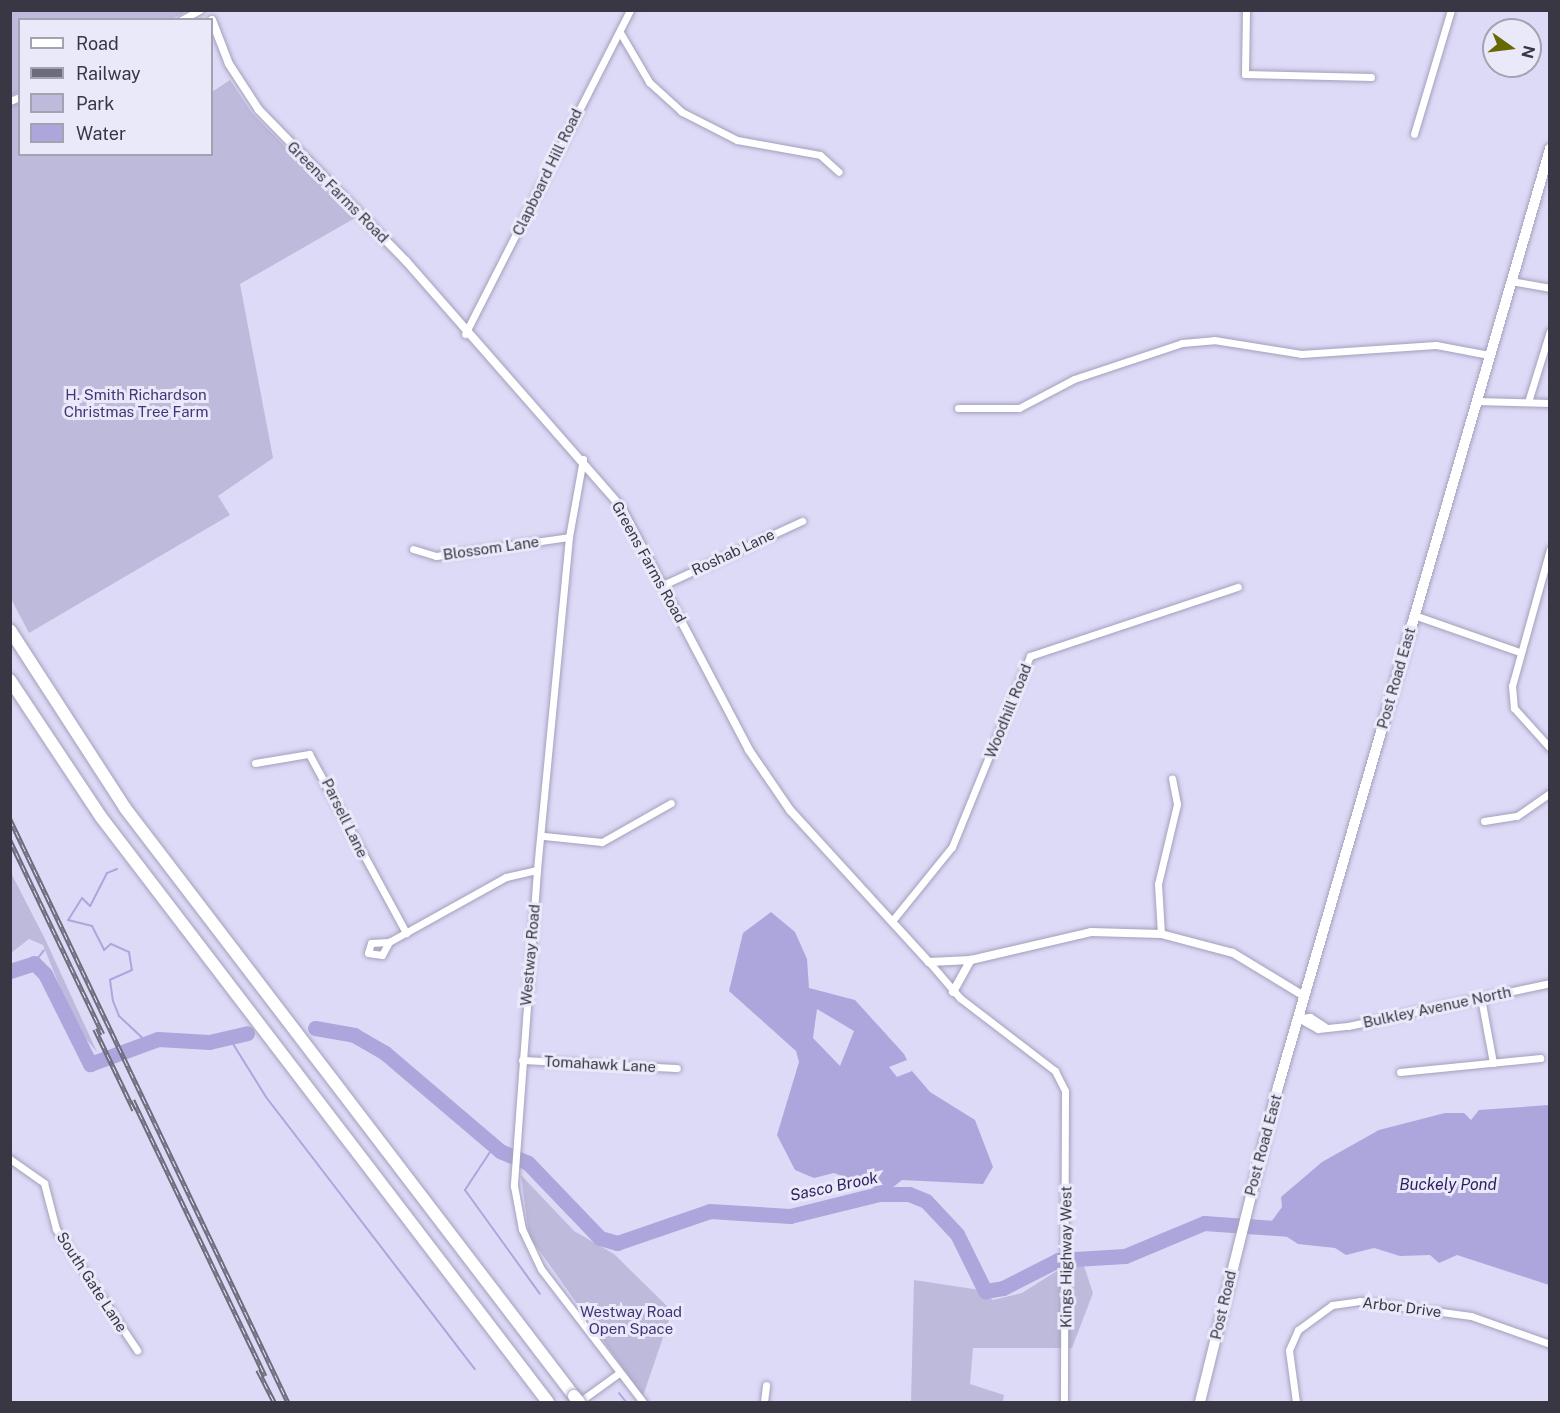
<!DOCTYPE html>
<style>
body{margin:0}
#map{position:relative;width:1560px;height:1413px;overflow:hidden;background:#dddaf7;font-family:"Public Sans",sans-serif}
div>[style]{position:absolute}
.green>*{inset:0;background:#bdbadb}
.water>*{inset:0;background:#aca6dc}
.stream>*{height:2px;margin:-1px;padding:0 1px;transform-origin:1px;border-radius:1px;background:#aca6dc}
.river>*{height:15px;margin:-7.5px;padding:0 7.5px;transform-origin:7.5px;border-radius:7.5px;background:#aca6dc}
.roads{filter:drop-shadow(0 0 2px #a3a0bb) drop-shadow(0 0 2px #a3a0bb)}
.minor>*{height:7px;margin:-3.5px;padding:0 3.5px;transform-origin:3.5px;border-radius:3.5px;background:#fff}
.tertiary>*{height:8px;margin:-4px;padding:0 4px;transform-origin:4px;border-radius:4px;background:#fff}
.primary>*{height:10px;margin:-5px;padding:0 5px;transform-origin:5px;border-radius:5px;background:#fff}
.motorway>*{height:12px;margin:-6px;padding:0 6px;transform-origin:6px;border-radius:6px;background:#fff}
.rail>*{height:4.5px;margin-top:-2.25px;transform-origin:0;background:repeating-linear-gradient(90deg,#eae9fa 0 7px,#6d6c7d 0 14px);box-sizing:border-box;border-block:2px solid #6d6c7d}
.bridges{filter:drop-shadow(0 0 2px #a3a0bb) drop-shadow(0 0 2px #a3a0bb)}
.motorway-bridge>*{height:12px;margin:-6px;padding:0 6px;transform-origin:6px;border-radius:6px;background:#fff}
span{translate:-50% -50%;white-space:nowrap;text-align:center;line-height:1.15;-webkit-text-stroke:6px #eae9fa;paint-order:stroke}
.street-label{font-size:15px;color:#383743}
.park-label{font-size:15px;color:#423476}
.water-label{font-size:16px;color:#2e1e5d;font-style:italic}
.frame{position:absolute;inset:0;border:12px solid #383743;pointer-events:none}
.legend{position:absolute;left:18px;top:18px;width:195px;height:138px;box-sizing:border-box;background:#eae9fa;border:2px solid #a3a2b1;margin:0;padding:8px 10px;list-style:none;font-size:18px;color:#383743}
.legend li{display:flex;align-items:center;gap:12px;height:30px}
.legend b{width:30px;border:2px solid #a3a2b1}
.north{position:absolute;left:1482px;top:18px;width:60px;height:60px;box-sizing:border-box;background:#eae9fa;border:2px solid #a3a2b1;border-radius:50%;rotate:104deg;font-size:16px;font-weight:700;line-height:24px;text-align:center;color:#383743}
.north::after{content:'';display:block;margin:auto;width:21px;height:27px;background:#686803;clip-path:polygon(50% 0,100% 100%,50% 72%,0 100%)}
</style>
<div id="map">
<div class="green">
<div style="clip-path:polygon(11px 10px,187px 10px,187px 11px,172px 19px,20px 20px,19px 92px,11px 96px)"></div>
<div style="clip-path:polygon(230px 80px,252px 113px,355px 218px,240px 284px,273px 458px,218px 496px,230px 515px,29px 633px,10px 597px,11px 106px,19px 101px,20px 154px,212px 154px,212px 92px)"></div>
<div style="clip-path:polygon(10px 871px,45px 939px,97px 1052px,76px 1027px,43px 945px,29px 939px,11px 953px)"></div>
<div style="clip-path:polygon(521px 1175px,574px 1231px,614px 1254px,672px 1311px,643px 1396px,529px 1236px)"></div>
<div style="clip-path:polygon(1083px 1263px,1093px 1293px,1072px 1348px,973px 1348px,970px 1384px,1004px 1395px,1003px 1402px,911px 1402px,914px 1280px,980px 1290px,993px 1300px,1022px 1293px,1063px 1267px)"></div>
</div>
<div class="water">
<div style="clip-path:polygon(evenodd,771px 912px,795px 932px,807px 959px,809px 988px,855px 1000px,904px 1054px,907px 1060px,889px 1067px,897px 1077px,912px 1071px,930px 1092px,975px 1120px,993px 1167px,983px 1184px,902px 1180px,892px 1188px,877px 1189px,834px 1173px,814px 1178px,795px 1170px,777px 1135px,799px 1062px,796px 1051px,729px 991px,743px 933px,771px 912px,817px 1009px,854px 1031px,840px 1066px,813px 1038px,817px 1009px)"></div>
<div style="clip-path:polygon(1549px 1105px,1549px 1285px,1457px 1255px,1439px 1263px,1430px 1255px,1400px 1256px,1374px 1248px,1346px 1255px,1335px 1248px,1298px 1244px,1269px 1225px,1282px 1207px,1281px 1197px,1322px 1162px,1379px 1130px,1445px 1113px,1464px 1113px,1471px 1120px,1479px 1110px)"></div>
</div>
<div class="stream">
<div style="left:117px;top:869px;width:11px;rotate:158deg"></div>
<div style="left:107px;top:873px;width:37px;rotate:117deg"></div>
<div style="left:90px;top:906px;width:11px;rotate:-135deg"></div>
<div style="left:82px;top:898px;width:26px;rotate:122deg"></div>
<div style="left:68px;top:920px;width:25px;rotate:14deg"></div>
<div style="left:92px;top:926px;width:27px;rotate:63deg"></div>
<div style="left:104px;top:950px;width:9px;rotate:-41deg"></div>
<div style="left:111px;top:944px;width:20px;rotate:24deg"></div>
<div style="left:129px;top:952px;width:18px;rotate:81deg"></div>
<div style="left:132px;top:970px;width:24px;rotate:156deg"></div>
<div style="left:110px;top:980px;width:21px;rotate:82deg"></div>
<div style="left:113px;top:1001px;width:16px;rotate:68deg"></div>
<div style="left:119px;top:1016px;width:38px;rotate:43deg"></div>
<div style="left:34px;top:963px;width:16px;rotate:-52deg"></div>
<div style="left:230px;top:1039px;width:68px;rotate:58.2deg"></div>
<div style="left:266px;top:1097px;width:343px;rotate:52.5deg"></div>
<div style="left:494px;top:1146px;width:53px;rotate:123.4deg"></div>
<div style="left:465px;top:1190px;width:128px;rotate:54.2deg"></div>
<div style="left:619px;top:1393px;width:11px;rotate:52deg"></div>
</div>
<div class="river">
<div style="left:10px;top:971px;width:25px;rotate:-18deg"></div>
<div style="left:34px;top:963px;width:16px;rotate:45deg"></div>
<div style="left:45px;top:974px;width:101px;rotate:63.4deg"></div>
<div style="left:90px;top:1064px;width:72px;rotate:-20.2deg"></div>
<div style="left:158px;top:1039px;width:51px;rotate:3.4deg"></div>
<div style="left:209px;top:1042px;width:39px;rotate:-13deg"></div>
<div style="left:315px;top:1028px;width:40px;rotate:10deg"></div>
<div style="left:354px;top:1035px;width:36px;rotate:30deg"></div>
<div style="left:385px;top:1053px;width:151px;rotate:40.4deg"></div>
<div style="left:500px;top:1151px;width:30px;rotate:23deg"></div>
<div style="left:528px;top:1163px;width:104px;rotate:46.2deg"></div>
<div style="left:600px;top:1238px;width:18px;rotate:16deg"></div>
<div style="left:617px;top:1243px;width:98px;rotate:-19deg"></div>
<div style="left:710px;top:1211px;width:80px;rotate:3.6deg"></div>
<div style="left:790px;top:1216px;width:92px;rotate:-13.9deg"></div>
<div style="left:879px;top:1194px;width:30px"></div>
<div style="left:909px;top:1194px;width:18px;rotate:22deg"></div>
<div style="left:926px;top:1201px;width:45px;rotate:46.8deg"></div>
<div style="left:957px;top:1234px;width:64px;rotate:63.8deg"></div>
<div style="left:985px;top:1291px;width:18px;rotate:-9deg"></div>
<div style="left:1003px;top:1288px;width:62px;rotate:-27deg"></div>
<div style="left:1058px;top:1260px;width:67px;rotate:-3.4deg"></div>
<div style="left:1125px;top:1256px;width:86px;rotate:-22.7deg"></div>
<div style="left:1204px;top:1223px;width:86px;rotate:4deg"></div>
</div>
<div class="roads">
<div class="minor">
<div style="left:1246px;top:10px;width:64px;rotate:90.9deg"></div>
<div style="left:1245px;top:74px;width:126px;rotate:1.4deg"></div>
<div style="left:181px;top:20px;width:21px;rotate:-28deg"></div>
<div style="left:621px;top:34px;width:56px;rotate:59.7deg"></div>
<div style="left:649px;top:82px;width:45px;rotate:42.3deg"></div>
<div style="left:682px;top:112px;width:62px;rotate:27deg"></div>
<div style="left:737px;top:140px;width:84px;rotate:10.2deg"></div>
<div style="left:820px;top:155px;width:25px;rotate:42deg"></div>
<div style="left:10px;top:101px;width:11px;rotate:-22deg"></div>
<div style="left:1414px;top:134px;width:129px;rotate:-73.4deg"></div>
<div style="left:1511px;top:281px;width:40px;rotate:10deg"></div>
<div style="left:465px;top:334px;width:364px;rotate:-63deg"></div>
<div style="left:1476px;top:401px;width:74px;rotate:1.5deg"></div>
<div style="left:1528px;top:402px;width:74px;rotate:-72.8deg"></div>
<div style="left:958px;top:408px;width:61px"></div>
<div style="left:1019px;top:408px;width:62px;rotate:-27.8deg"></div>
<div style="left:1074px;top:379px;width:114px;rotate:-18.4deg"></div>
<div style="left:1182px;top:343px;width:32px;rotate:-5deg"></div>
<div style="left:1214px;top:340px;width:88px;rotate:9.1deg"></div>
<div style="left:1301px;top:354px;width:135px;rotate:-3.8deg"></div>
<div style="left:1436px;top:345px;width:54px;rotate:10.7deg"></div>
<div style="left:583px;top:459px;width:79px;rotate:100.2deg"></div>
<div style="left:569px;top:537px;width:335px;rotate:95.5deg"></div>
<div style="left:537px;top:870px;width:317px;rotate:94.2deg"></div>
<div style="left:514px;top:1186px;width:44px;rotate:79.5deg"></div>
<div style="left:522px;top:1229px;width:44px;rotate:64.6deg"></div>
<div style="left:541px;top:1269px;width:168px;rotate:52.5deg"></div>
<div style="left:413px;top:549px;width:24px;rotate:17deg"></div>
<div style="left:436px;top:556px;width:134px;rotate:-8.1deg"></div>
<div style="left:1550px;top:549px;width:142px;rotate:105.5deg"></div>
<div style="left:1512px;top:686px;width:22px;rotate:85deg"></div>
<div style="left:1514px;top:708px;width:54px;rotate:48deg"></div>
<div style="left:665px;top:584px;width:151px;rotate:-24.7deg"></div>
<div style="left:1414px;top:615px;width:109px;rotate:19.3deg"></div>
<div style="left:255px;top:763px;width:55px;rotate:-9.5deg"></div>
<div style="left:309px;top:754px;width:204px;rotate:61.5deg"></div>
<div style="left:1484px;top:821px;width:33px;rotate:-9deg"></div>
<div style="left:1517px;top:816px;width:40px;rotate:-34.9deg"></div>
<div style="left:544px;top:836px;width:58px;rotate:5.9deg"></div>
<div style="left:602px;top:842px;width:79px;rotate:-29.5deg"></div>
<div style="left:892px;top:921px;width:95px;rotate:-51deg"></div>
<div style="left:952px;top:847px;width:206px;rotate:-67.8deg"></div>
<div style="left:1030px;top:656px;width:219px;rotate:-18.4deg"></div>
<div style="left:1161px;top:934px;width:50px;rotate:-93.4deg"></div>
<div style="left:1158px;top:884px;width:82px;rotate:-76.6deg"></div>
<div style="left:1177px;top:804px;width:26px;rotate:-101deg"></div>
<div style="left:389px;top:942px;width:18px;rotate:177deg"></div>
<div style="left:371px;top:943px;width:10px;rotate:107deg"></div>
<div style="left:368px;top:953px;width:14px;rotate:8deg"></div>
<div style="left:382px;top:955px;width:15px;rotate:-62deg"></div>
<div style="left:389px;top:942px;width:134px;rotate:-29.1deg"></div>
<div style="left:506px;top:877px;width:32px;rotate:-13deg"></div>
<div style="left:929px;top:962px;width:48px;rotate:49.3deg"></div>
<div style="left:960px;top:998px;width:120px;rotate:37.5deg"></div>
<div style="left:1055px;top:1071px;width:22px;rotate:63deg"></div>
<div style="left:1065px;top:1091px;width:311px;rotate:90.2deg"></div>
<div style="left:1481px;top:998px;width:66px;rotate:79.5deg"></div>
<div style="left:1298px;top:1018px;width:23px;rotate:29deg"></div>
<div style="left:1318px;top:1029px;width:30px;rotate:-6deg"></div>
<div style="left:1348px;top:1026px;width:207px;rotate:-12deg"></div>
<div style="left:1298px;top:1018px;width:12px;rotate:-5deg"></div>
<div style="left:1310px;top:1017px;width:17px;rotate:33deg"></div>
<div style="left:522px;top:1060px;width:155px;rotate:3deg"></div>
<div style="left:1400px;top:1072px;width:141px;rotate:-5.7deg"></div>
<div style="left:10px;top:1159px;width:42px;rotate:35.2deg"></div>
<div style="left:44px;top:1183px;width:48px;rotate:75.4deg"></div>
<div style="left:56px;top:1229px;width:146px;rotate:56.2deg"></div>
<div style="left:579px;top:1402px;width:49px;rotate:-35.9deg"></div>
<div style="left:764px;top:1402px;width:17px;rotate:-83deg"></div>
<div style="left:1296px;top:1402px;width:52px;rotate:-97.7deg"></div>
<div style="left:1289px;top:1350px;width:22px;rotate:-66deg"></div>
<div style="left:1298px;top:1330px;width:42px;rotate:-36.3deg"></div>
<div style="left:1332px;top:1305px;width:28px;rotate:-8deg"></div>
<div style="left:1360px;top:1301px;width:112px;rotate:7.7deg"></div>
<div style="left:1471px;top:1316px;width:84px;rotate:19.5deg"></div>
</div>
<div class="tertiary">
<div style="left:212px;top:20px;width:47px;rotate:68.9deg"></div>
<div style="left:229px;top:64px;width:55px;rotate:56.9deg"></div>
<div style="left:259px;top:110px;width:211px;rotate:45.8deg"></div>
<div style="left:406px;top:261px;width:327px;rotate:48.8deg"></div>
<div style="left:621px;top:507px;width:275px;rotate:62.2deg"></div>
<div style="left:749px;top:750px;width:73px;rotate:55.7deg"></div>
<div style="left:790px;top:810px;width:206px;rotate:47.6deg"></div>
<div style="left:929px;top:962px;width:42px;rotate:-2.7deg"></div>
<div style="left:971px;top:960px;width:123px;rotate:-13.1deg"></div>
<div style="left:1091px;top:932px;width:70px;rotate:1.6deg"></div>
<div style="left:1161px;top:934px;width:74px;rotate:14.8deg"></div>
<div style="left:1233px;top:953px;width:83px;rotate:31.2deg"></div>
<div style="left:953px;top:992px;width:37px;rotate:-61deg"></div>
</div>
<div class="primary">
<div style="left:1200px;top:1402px;width:325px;rotate:-76.1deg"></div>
<div style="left:1278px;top:1087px;width:977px;rotate:-73.83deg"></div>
</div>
<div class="motorway">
<div style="left:10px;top:630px;width:212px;rotate:57.1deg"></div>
<div style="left:125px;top:808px;width:740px;rotate:52.63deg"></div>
<div style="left:10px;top:680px;width:164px;rotate:56.4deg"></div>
<div style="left:101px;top:817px;width:736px;rotate:52.62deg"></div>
</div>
</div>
<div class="rail">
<div style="left:10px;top:819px;width:646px;rotate:64.51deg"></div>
<div style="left:10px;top:840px;width:215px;rotate:64.4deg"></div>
<div style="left:95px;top:1029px;width:90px;rotate:64.3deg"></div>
<div style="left:133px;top:1100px;width:306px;rotate:64.4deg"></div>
<div style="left:258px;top:1370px;width:36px;rotate:63deg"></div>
</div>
<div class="bridges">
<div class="motorway-bridge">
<div style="left:574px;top:1396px;width:8px;rotate:50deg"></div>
</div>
</div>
<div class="street-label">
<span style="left:547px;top:172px;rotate:-64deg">Clapboard Hill Road</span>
<span style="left:338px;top:192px;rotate:45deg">Greens Farms Road</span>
<span style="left:491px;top:548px;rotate:-8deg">Blossom Lane</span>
<span style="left:733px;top:552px;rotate:-25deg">Roshab Lane</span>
<span style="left:649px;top:562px;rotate:61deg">Greens Farms Road</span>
<span style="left:1396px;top:678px;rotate:-74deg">Post Road East</span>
<span style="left:1008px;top:711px;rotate:-68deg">Woodhill Road</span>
<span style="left:345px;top:818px;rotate:64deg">Parsell Lane</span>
<span style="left:530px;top:955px;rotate:-85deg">Westway Road</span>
<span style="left:1437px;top:1007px;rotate:-12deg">Bulkley Avenue North</span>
<span style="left:600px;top:1064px;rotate:3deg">Tomahawk Lane</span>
<span style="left:1263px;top:1145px;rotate:-75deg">Post Road East</span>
<span style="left:1066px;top:1257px;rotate:-90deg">Kings Highway West</span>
<span style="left:92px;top:1282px;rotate:57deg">South Gate Lane</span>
<span style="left:1223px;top:1305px;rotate:-77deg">Post Road</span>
<span style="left:1402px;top:1307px;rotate:7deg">Arbor Drive</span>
</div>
<div class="park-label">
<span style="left:136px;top:403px">H. Smith Richardson<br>Christmas Tree Farm</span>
<span style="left:631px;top:1320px">Westway Road<br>Open Space</span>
</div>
<div class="water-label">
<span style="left:1448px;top:1185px">Buckely Pond</span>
<span style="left:834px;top:1187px;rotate:-12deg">Sasco Brook</span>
</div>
<div class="frame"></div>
<ul class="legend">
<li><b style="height:8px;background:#fff"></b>Road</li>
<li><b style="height:8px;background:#6d6c7d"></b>Railway</li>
<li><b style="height:16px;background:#bdbadb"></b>Park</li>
<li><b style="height:16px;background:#aca6dc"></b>Water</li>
</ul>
<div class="north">N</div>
</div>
